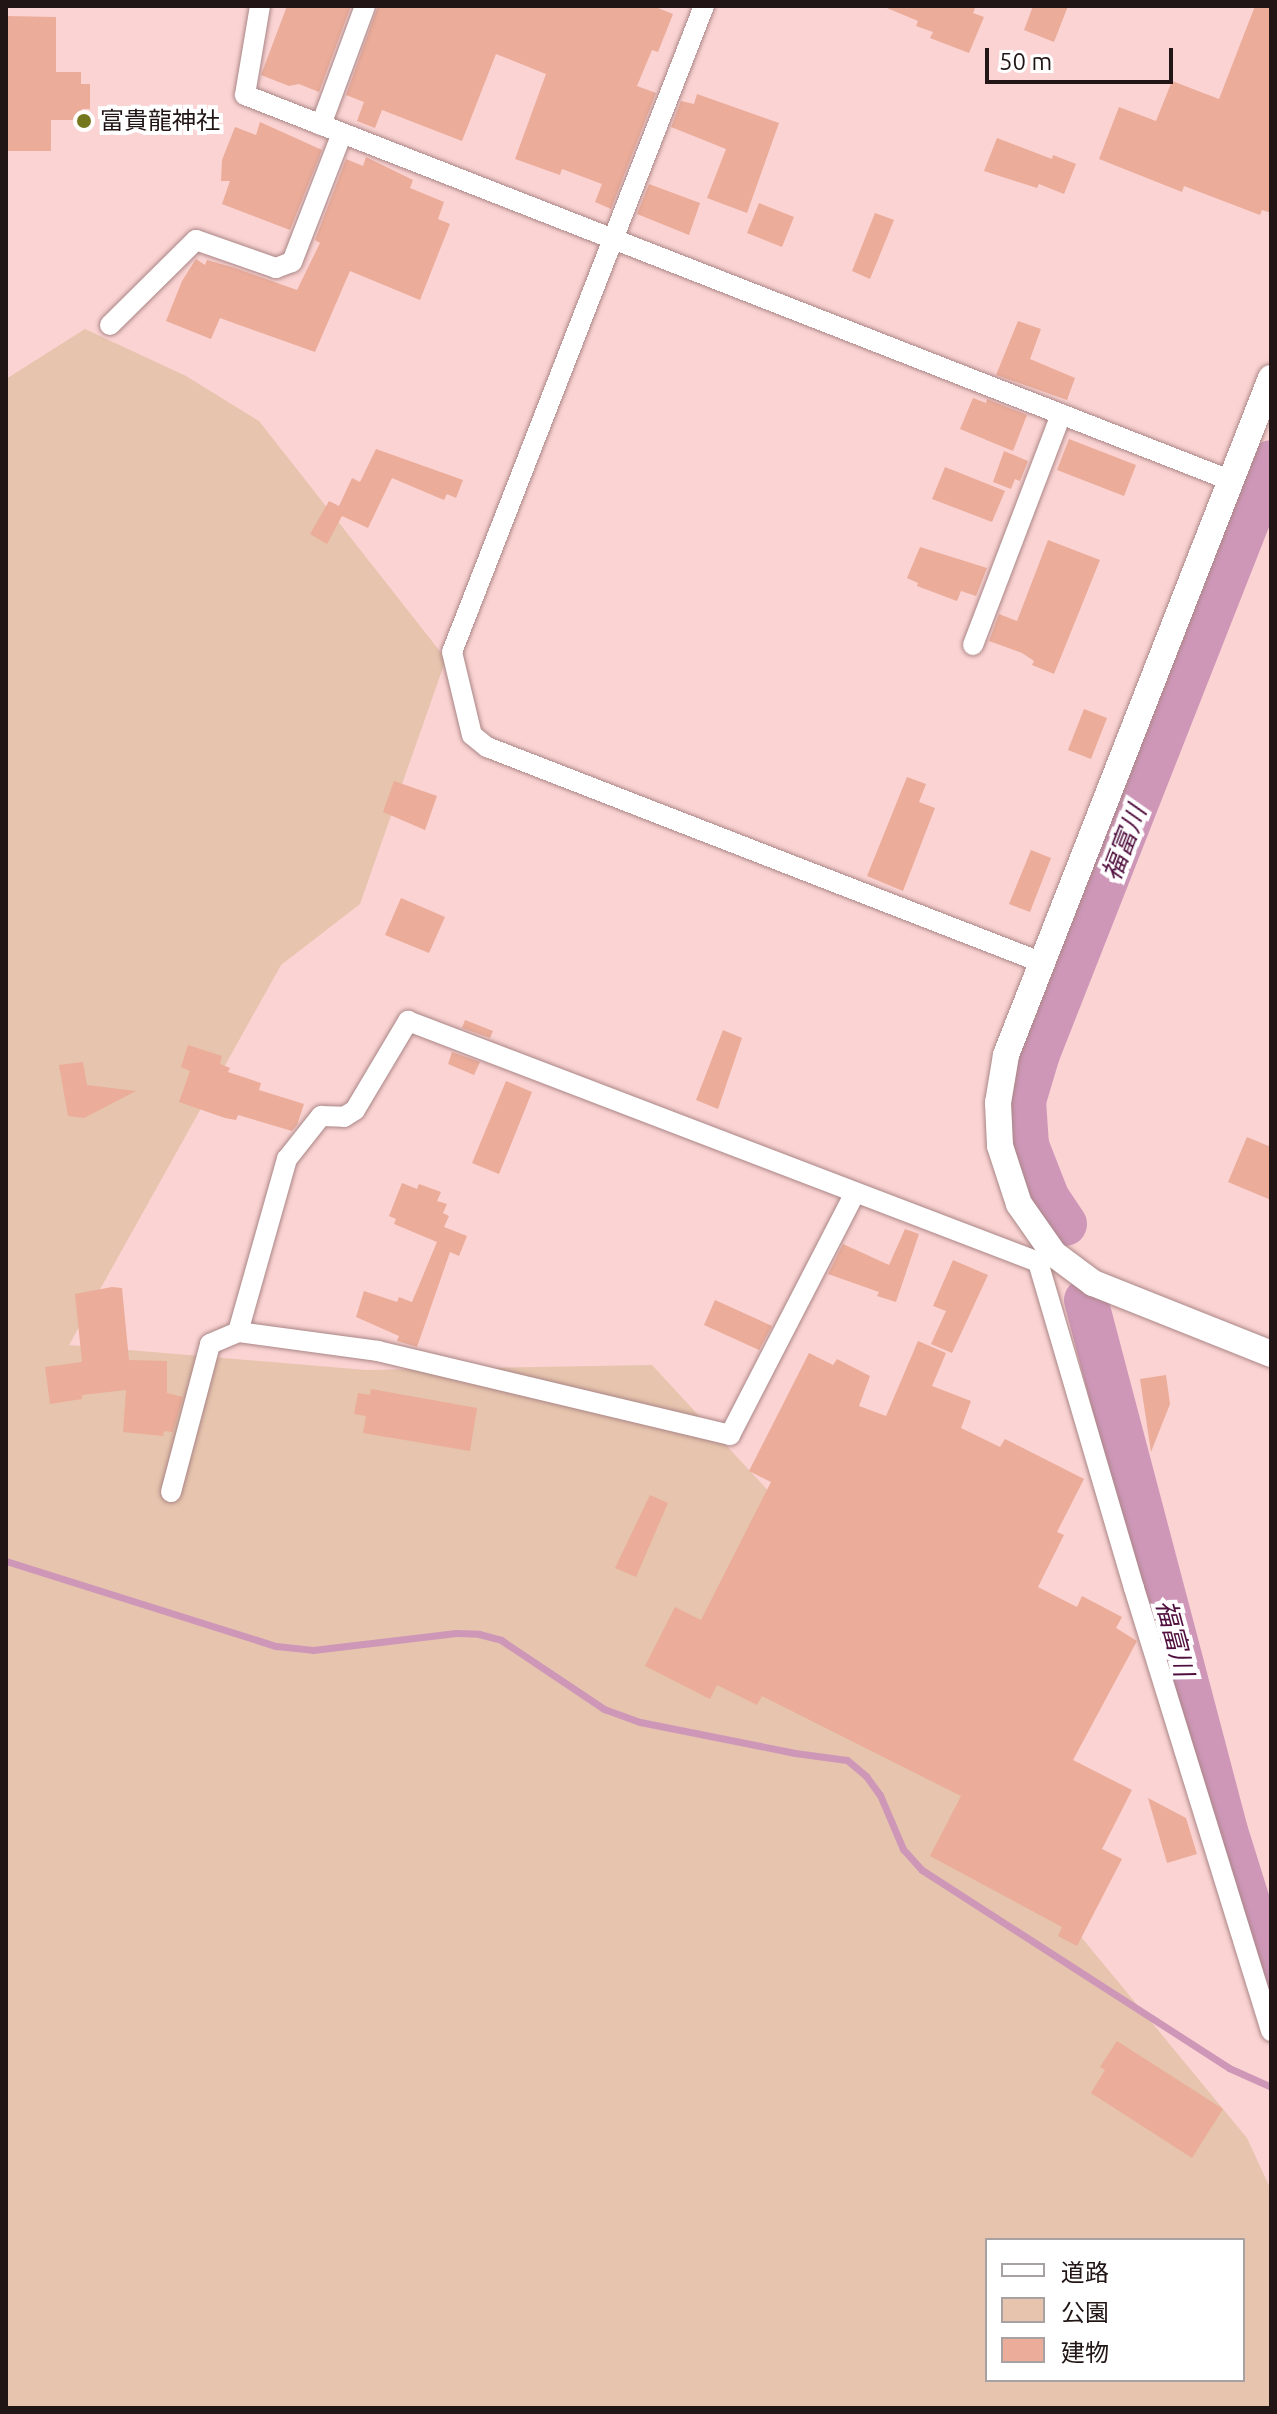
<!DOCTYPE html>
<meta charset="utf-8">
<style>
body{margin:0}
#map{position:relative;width:1277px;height:2414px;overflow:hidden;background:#fbd3d3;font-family:Ubuntu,"Noto Sans JP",sans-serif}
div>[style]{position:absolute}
.green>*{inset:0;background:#e6c4ad}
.stream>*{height:7px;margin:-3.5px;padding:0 3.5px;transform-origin:3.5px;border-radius:3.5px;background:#ce97b8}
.river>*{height:44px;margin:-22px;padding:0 22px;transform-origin:22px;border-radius:22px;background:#ce97b8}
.building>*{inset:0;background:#ebac99}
.roads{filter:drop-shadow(0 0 2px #aa8686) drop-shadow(0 0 2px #aa8686)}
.minor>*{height:20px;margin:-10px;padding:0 10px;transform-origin:10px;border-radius:10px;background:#fff}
.tertiary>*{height:26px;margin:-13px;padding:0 13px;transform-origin:13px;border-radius:13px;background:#fff}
.dots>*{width:22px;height:22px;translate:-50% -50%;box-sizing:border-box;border:4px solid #fff;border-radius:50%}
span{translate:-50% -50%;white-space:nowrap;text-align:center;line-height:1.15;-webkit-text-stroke:8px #fff;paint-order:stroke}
.poi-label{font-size:24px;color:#221515}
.left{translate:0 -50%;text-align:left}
.water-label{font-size:26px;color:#500f3e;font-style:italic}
.frame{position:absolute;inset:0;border:8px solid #221515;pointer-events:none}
.legend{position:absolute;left:985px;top:2238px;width:260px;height:144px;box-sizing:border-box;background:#fff;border:2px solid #a7a1a1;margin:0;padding:10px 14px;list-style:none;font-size:24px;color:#221515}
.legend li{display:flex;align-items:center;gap:16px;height:40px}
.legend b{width:40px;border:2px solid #a7a1a1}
.scale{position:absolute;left:985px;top:48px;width:188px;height:36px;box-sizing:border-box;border:4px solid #221515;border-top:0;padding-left:10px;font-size:24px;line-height:28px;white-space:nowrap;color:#221515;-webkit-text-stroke:6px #fff;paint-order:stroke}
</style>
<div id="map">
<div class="green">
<div style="clip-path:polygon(evenodd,85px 329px,186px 376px,259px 421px,446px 659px,360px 904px,281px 965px,69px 1345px,366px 1370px,652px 1365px,834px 1562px,1044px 1892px,1247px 2138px,1271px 2190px,1271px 2408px,6px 2408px,6px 379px,85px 329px,987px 2240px,1243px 2240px,1243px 2380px,987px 2380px,987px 2240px)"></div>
</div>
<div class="stream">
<div style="left:6px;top:1561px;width:283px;rotate:17.5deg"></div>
<div style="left:276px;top:1646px;width:37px;rotate:6deg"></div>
<div style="left:313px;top:1650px;width:144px;rotate:-6.8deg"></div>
<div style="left:456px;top:1633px;width:23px;rotate:2deg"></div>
<div style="left:479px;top:1634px;width:23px;rotate:15deg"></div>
<div style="left:501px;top:1640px;width:124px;rotate:33.8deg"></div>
<div style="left:604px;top:1709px;width:38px;rotate:20deg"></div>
<div style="left:640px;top:1722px;width:158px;rotate:11.3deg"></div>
<div style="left:795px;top:1753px;width:52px;rotate:7.7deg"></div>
<div style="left:847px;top:1760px;width:25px;rotate:40deg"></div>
<div style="left:866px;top:1776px;width:24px;rotate:54deg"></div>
<div style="left:880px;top:1795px;width:59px;rotate:66.9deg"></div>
<div style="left:903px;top:1849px;width:28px;rotate:48deg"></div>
<div style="left:922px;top:1870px;width:365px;rotate:32.8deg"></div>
<div style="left:1229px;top:2068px;width:46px;rotate:24.3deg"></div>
</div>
<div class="river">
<div style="left:1065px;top:1224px;width:30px;rotate:-124deg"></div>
<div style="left:1048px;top:1199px;width:58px;rotate:-111.3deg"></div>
<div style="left:1027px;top:1145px;width:44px;rotate:-93.9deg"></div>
<div style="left:1024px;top:1101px;width:49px;rotate:-73.4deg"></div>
<div style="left:1038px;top:1054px;width:636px;rotate:-68.52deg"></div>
<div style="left:1086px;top:1300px;width:549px;rotate:75.23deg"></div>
<div style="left:1226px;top:1831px;width:151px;rotate:72.6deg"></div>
</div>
<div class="building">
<div style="clip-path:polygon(287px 6px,351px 6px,319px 92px,299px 84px,289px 86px,261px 75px)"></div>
<div style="clip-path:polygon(378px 6px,653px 6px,673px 14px,658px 52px,652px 50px,637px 86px,656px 93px,611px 209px,595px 202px,602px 184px,562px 169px,560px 175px,515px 159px,546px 74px,496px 54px,462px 141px,382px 110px,375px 128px,357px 121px,364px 102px,346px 95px)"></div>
<div style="clip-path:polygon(882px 6px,976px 6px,973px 13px,984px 17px,969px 53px,930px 38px,933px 32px,916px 26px,918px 21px)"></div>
<div style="clip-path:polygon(1033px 6px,1068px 6px,1054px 42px,1024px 30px)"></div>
<div style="clip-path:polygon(1255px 6px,1271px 6px,1271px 213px,1262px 210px,1260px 215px,1184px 186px,1182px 192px,1099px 159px,1119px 107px,1156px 121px,1172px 81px,1219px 99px)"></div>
<div style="clip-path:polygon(6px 16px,56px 17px,56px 72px,81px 72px,81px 84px,90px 84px,90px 109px,82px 109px,82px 120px,51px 120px,51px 151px,8px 151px)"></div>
<div style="clip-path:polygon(697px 94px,779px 123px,747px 213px,707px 198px,726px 149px,671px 127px,681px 101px,694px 104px)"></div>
<div style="clip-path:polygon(260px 122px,322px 150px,290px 230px,222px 204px,230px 181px,221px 181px,222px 160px,235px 127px,256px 135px)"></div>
<div style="clip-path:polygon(997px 138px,1052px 159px,1053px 155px,1076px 164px,1064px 194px,1039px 184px,1037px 188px,984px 171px)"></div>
<div style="clip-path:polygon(366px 157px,413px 180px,410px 188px,444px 202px,438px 219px,450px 224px,420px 300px,350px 271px,315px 352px,220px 318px,211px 339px,166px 321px,182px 281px,196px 259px,205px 265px,207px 260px,235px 268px,297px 290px,320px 243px,315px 240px,346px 159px,363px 166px)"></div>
<div style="clip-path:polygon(649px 184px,700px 203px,689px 235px,637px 214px)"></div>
<div style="clip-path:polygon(759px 203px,794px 217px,782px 247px,747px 233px)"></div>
<div style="clip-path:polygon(875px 213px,894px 220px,870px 279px,852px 271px)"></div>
<div style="clip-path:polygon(1018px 321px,1041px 329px,1030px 359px,1075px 378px,1067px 400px,996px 375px)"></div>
<div style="clip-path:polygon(973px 398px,986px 403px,987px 399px,1027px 415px,1013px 451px,960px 429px)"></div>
<div style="clip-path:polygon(1069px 439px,1136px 465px,1124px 496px,1057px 470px)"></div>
<div style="clip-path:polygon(376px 449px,463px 480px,456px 498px,447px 494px,444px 500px,392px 478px,368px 528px,342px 516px,327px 544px,310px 534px,329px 501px,339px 506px,352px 478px,360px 482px)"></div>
<div style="clip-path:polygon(1004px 451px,1028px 461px,1020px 481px,1015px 479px,1011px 489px,993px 482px)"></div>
<div style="clip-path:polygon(945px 467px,1005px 491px,992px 522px,932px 499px)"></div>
<div style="clip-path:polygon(1048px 540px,1100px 560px,1054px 674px,1032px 665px,1034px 661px,1022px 653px,989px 641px,999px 614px,1017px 621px)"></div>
<div style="clip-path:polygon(920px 547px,987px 568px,976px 596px,961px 591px,957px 601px,917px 586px,918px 583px,907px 578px)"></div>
<div style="clip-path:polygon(1084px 709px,1107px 718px,1091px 759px,1068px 750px)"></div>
<div style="clip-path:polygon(907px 777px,926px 784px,919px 802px,935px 808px,903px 891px,867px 876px)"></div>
<div style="clip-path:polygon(394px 781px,437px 796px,425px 830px,383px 812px)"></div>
<div style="clip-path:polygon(1031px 850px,1051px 858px,1030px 912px,1009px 904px)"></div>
<div style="clip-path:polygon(401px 898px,445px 917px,429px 953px,385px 935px)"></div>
<div style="clip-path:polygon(465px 1020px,493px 1031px,490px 1038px,462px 1028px)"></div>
<div style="clip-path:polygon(723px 1030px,742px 1038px,718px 1109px,696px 1100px)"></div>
<div style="clip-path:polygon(188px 1045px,222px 1056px,220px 1064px,230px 1068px,228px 1072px,261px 1083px,259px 1090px,304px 1104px,297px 1125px,292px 1131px,238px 1115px,236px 1120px,225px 1118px,179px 1102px,190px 1071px,181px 1067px)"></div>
<div style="clip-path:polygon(452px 1052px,480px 1062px,474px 1075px,448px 1064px)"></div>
<div style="clip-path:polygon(83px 1062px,87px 1085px,136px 1091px,84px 1118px,68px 1116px,59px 1065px)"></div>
<div style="clip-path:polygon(506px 1081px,532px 1092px,499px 1174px,472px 1163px)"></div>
<div style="clip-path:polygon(1247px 1137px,1271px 1147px,1271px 1200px,1228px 1182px)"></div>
<div style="clip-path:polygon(402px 1183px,417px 1189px,419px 1184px,441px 1192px,437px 1201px,447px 1204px,443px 1213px,449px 1216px,444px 1227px,467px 1236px,459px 1256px,450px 1252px,417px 1347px,397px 1341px,399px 1336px,356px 1317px,364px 1291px,397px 1302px,399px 1297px,412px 1302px,437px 1242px,394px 1224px,396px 1219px,389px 1216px)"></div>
<div style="clip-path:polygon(905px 1229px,919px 1234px,896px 1302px,877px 1296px,879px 1292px,828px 1274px,843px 1244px,889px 1265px)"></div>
<div style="clip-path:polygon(953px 1260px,988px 1275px,952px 1353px,931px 1344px,946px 1311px,933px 1306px)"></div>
<div style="clip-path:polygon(112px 1287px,122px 1288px,129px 1360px,167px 1361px,167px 1393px,183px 1397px,173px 1432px,164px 1431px,163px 1436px,123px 1432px,126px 1390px,82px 1395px,82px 1399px,50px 1404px,45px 1367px,82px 1362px,75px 1294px)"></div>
<div style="clip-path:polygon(715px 1300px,772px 1326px,759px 1350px,704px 1325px)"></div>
<div style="clip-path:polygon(918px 1341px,946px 1353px,932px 1386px,971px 1401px,961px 1428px,1000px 1447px,1005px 1439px,1084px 1479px,1057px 1532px,1064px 1535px,1038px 1587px,1077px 1607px,1082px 1596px,1122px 1617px,1116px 1628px,1137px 1641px,1073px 1760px,1132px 1790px,1102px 1849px,1122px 1859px,1077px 1946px,1058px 1936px,1062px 1927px,930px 1856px,961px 1796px,762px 1696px,757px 1705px,717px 1685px,710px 1699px,645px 1666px,675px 1607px,701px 1620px,771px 1482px,749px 1471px,809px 1353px,833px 1365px,837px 1359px,870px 1376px,859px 1406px,886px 1416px)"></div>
<div style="clip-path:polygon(1166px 1375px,1170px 1404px,1151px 1452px,1140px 1379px)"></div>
<div style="clip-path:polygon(371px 1389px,477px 1408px,470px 1451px,363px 1433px,366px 1416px,354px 1414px,358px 1393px,370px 1395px)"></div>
<div style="clip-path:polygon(650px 1495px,668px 1503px,636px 1577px,615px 1568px)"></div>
<div style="clip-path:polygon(1148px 1798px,1186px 1818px,1197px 1854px,1167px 1863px)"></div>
<div style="clip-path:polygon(1117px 2041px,1223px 2109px,1192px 2158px,1091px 2093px,1105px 2070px,1100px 2067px)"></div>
</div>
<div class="roads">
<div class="minor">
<div style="left:260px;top:6px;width:90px;rotate:99.6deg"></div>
<div style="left:245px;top:95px;width:1060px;rotate:21.36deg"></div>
<div style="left:704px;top:6px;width:693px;rotate:111.31deg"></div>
<div style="left:452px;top:652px;width:85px;rotate:76.5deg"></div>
<div style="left:472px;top:735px;width:19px;rotate:39deg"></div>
<div style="left:487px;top:747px;width:596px;rotate:21.23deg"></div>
<div style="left:321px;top:125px;width:127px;rotate:-69.7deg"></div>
<div style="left:110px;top:325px;width:121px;rotate:-44.7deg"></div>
<div style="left:196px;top:240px;width:85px;rotate:19.3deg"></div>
<div style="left:276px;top:268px;width:17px;rotate:-21deg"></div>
<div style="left:292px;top:262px;width:138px;rotate:-68.8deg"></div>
<div style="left:973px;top:645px;width:247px;rotate:-69.1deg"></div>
<div style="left:1047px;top:1257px;width:10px;rotate:151deg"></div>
<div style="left:1038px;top:1262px;width:340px;rotate:73.6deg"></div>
<div style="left:1134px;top:1588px;width:464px;rotate:72.8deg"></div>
<div style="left:238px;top:1332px;width:141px;rotate:7.7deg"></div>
<div style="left:378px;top:1351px;width:362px;rotate:13.4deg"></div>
<div style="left:730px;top:1435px;width:272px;rotate:-62.7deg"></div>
<div style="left:171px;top:1492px;width:153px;rotate:-75.2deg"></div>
<div style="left:210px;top:1344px;width:30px;rotate:-23deg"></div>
<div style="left:238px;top:1332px;width:180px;rotate:-74.2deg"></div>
<div style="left:287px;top:1159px;width:55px;rotate:-51.7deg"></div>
<div style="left:321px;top:1116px;width:23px;rotate:2deg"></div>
<div style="left:344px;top:1117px;width:13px;rotate:-32deg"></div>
<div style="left:355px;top:1110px;width:104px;rotate:-59.2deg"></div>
<div style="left:408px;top:1021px;width:675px;rotate:20.93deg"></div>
</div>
<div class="tertiary">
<div style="left:1271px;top:378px;width:727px;rotate:111.38deg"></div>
<div style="left:1006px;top:1055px;width:49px;rotate:99.5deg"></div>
<div style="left:998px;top:1103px;width:43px;rotate:87.3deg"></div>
<div style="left:1000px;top:1146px;width:61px;rotate:71.9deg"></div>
<div style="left:1019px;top:1204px;width:61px;rotate:55deg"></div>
<div style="left:1054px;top:1254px;width:49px;rotate:36.6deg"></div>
<div style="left:1093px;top:1283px;width:192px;rotate:21.7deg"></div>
</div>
</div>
<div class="dots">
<div style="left:84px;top:121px;background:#74771e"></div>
</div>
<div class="poi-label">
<span class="left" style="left:100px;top:121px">富貴龍神社</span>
</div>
<div class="water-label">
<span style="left:1124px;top:843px;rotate:-69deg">福富川</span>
<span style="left:1175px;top:1638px;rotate:75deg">福富川</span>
</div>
<div class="frame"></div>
<ul class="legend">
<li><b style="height:10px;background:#fff"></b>道路</li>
<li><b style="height:22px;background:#e6c4ad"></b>公園</li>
<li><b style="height:22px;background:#ebac99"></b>建物</li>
</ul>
<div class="scale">50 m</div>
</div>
